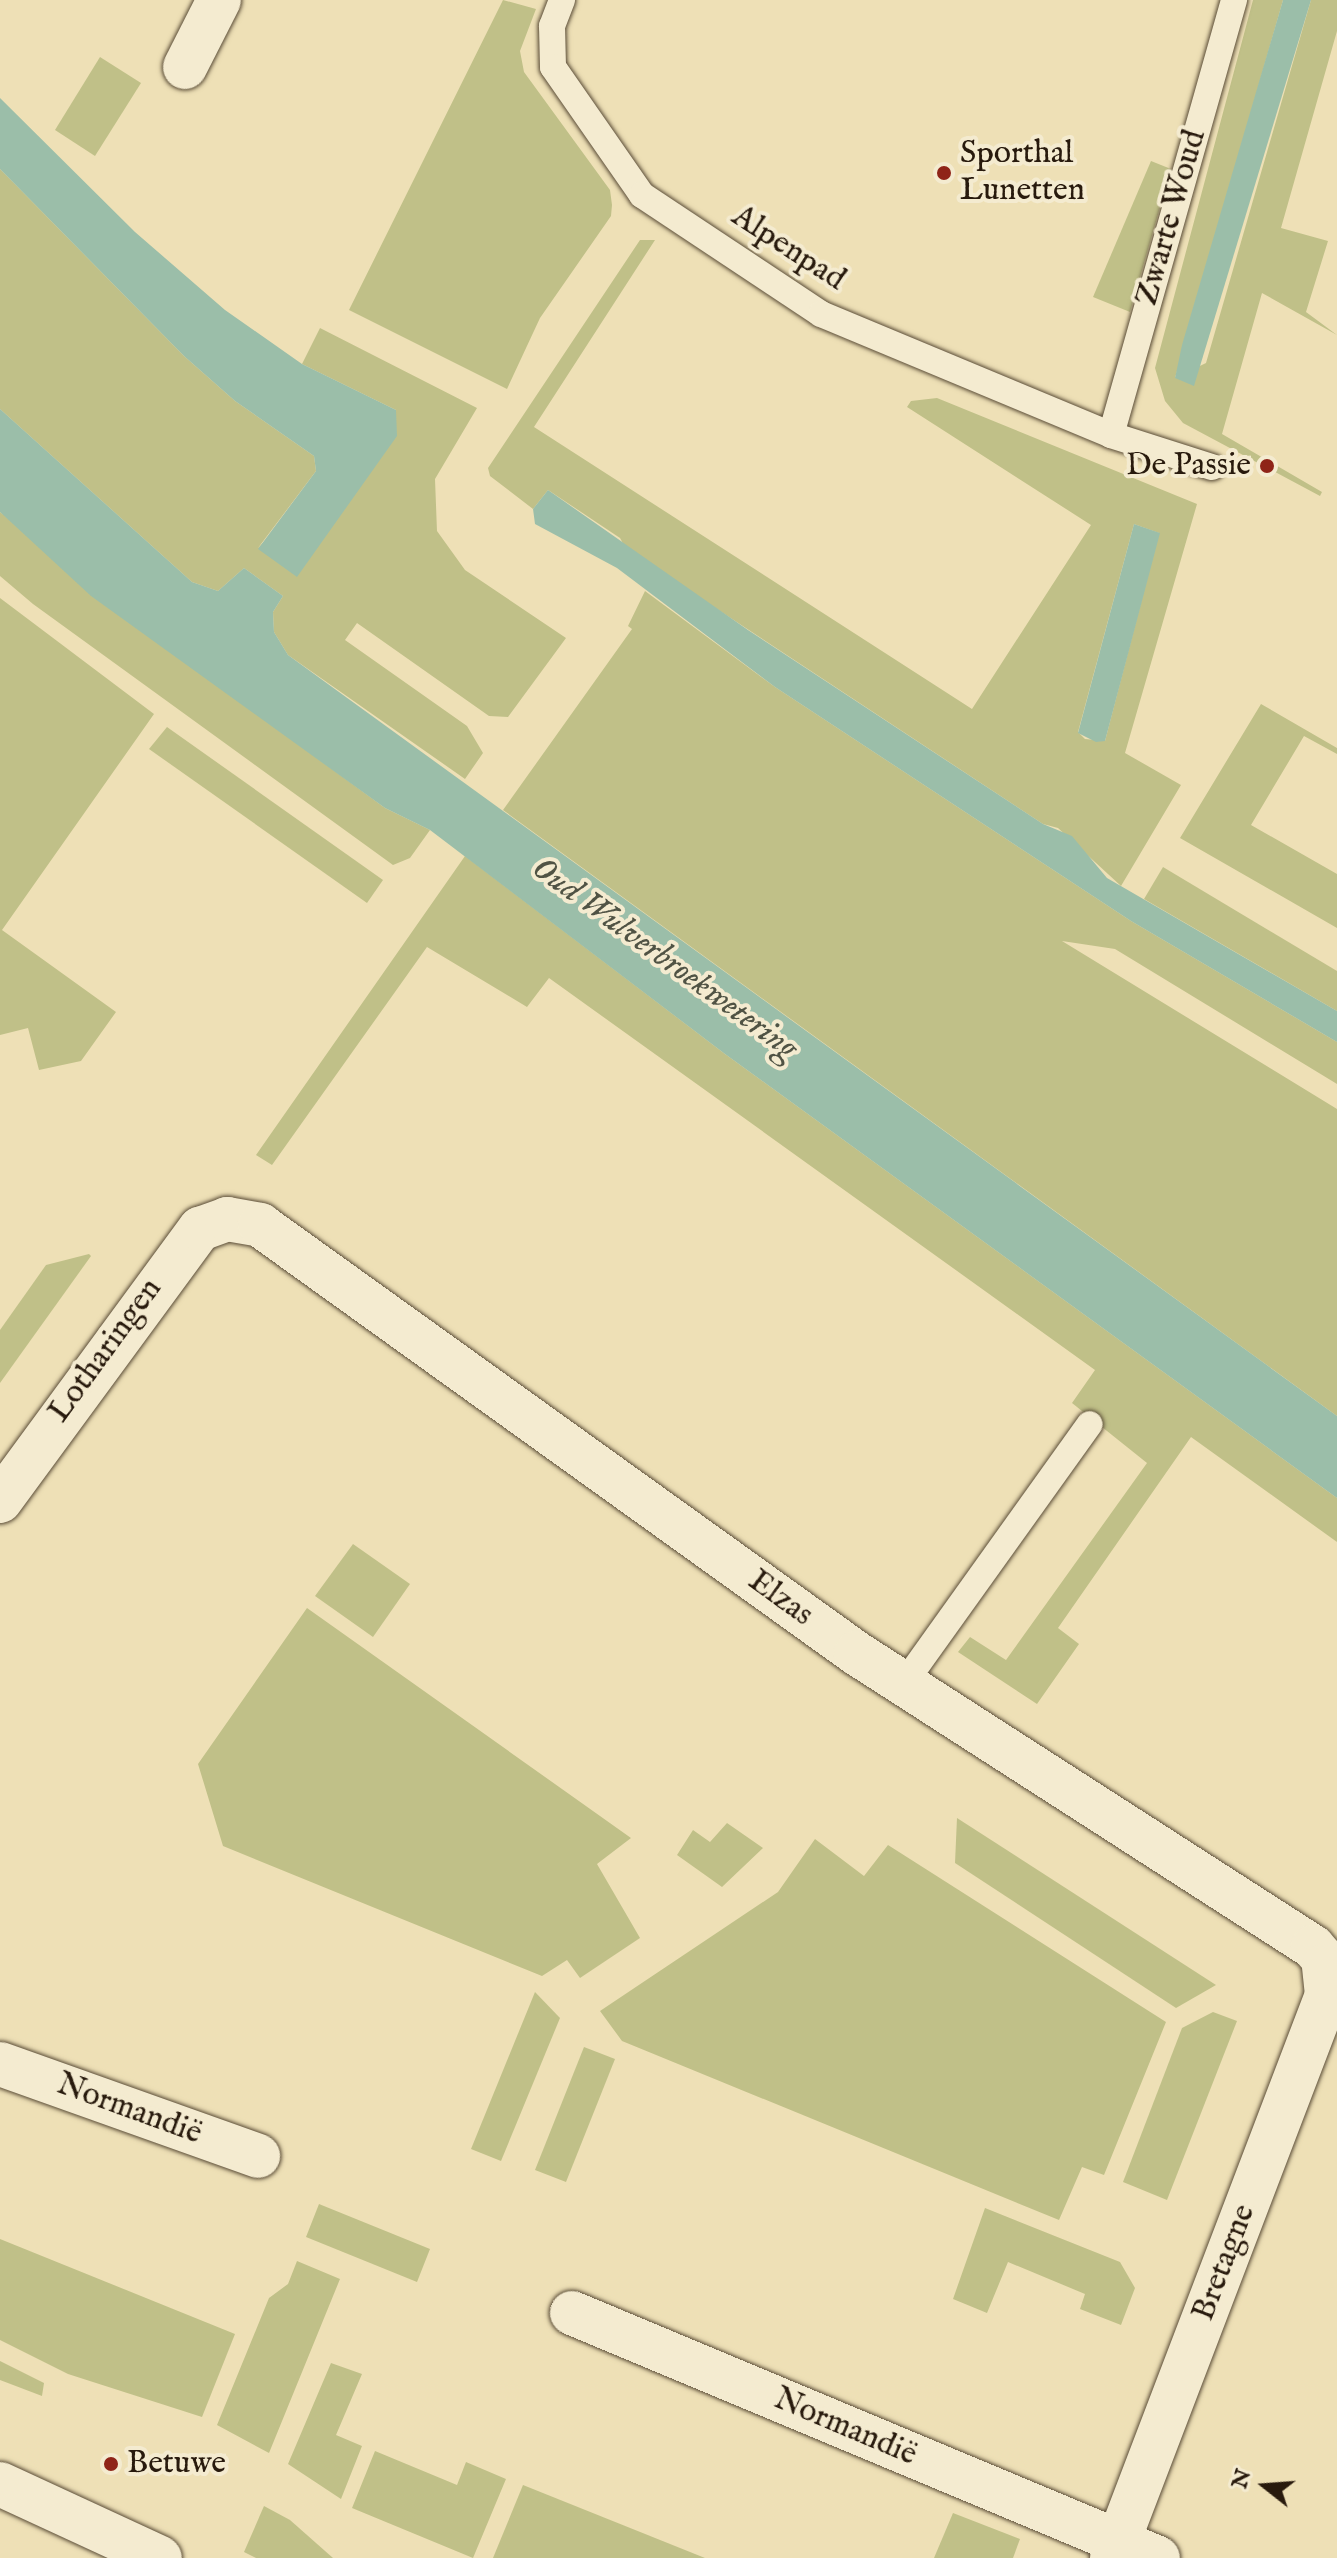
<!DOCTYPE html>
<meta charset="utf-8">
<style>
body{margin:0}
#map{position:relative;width:1337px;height:2558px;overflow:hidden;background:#eee0b6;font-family:"IM FELL English",serif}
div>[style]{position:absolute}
.green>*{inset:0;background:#c0c088}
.water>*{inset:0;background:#9bbea9}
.roads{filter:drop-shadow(0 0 2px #5a4c37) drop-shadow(0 0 2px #5a4c37)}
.service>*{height:26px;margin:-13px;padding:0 13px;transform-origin:13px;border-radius:13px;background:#f4ebd0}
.minor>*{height:44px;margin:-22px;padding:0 22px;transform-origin:22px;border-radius:22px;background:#f4ebd0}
.tertiary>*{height:44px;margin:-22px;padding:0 22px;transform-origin:22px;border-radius:22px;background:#f4ebd0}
.dots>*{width:22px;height:22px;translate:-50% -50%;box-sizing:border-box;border:4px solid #f4ebd0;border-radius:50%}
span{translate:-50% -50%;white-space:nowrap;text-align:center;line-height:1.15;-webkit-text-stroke:8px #f4ebd0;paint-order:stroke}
.poi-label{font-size:32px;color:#281a0d}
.left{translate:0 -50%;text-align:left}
.right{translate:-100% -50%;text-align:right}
.street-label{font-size:32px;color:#281a0d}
.water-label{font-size:34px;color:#505344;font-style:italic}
.north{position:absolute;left:1225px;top:2446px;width:80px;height:80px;-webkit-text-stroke:6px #f4ebd0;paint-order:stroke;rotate:287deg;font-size:22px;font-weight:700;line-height:32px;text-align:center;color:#281a0d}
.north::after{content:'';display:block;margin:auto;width:28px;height:36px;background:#281a0d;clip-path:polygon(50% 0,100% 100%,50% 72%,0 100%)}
</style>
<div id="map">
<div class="green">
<div style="clip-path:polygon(503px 0,536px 9px,520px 51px,524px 72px,610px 190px,612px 205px,611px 216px,540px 318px,507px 389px,349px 310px)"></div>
<div style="clip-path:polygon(1253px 0,1283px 0,1175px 378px,1206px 363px,1311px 0,1337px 0,1337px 31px,1281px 228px,1328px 241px,1306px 312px,1337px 335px,1262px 293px,1222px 434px,1322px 492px,1320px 496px,1183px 423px,1165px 401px,1155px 368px)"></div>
<div style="clip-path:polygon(100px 57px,141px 83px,95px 156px,55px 130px)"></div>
<div style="clip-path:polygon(1151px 161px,1171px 169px,1130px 312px,1093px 297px)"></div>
<div style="clip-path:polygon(0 169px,184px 356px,235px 401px,314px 456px,316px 471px,258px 548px,396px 410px,302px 364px,320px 328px,477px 408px,435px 479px,437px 531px,465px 570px,566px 638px,508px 717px,489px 716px,357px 623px,345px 640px,467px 726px,483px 753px,465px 779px,288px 655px,274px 632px,273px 612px,283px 596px,244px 568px,218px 591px,192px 582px,0 409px)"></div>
<div style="clip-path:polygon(evenodd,640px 240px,655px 240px,534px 427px,972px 709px,1091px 525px,907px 407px,911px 401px,937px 398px,1197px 504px,1125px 753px,1181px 785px,1121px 886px,1058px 828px,1043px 824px,626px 549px,620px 538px,548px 490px,533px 509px,490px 476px,488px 468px,640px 240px,1134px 524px,1159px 533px,1105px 741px,1085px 739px,1078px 732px,1134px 524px)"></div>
<div style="clip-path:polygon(0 512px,197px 670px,385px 808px,430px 830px,410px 858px,393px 865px,33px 604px,0 576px)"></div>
<div style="clip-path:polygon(645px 591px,775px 687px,1131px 921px,1337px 1042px,1337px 1084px,1115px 949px,1062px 941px,1337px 1109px,1337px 1416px,503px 810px,632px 629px,628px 626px)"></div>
<div style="clip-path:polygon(0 598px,154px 714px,2px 930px,116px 1012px,81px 1061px,39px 1070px,28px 1028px,0 1035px)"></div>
<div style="clip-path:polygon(1261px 704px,1337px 748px,1337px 754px,1304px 736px,1251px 825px,1337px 874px,1337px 928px,1180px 838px)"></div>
<div style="clip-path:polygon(167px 727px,383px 880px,367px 903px,149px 749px)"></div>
<div style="clip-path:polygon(465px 856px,725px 1054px,1337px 1498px,1337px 1542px,1191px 1437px,1058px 1628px,1079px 1644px,1037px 1704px,958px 1652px,970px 1637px,1006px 1660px,1147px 1463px,1072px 1403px,1095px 1370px,549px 978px,527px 1007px,427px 947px,272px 1165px,256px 1155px)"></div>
<div style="clip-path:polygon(1163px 867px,1337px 971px,1337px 1011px,1144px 899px)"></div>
<div style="clip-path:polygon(89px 1254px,91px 1256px,0 1383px,0 1330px,46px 1265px)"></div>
<div style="clip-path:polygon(353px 1544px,410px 1584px,373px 1637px,315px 1596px)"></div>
<div style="clip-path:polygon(307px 1608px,631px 1838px,597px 1864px,640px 1938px,580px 1978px,567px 1960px,542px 1976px,223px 1846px,198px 1764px)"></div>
<div style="clip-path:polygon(957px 1818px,1216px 1985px,1176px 2008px,955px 1863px)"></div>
<div style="clip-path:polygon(727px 1823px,763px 1848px,722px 1887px,677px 1855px,693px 1830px,710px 1842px)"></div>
<div style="clip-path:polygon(815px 1839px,864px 1876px,888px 1845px,1166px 2022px,1104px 2175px,1082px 2167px,1059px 2220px,622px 2041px,600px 2011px,778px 1892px)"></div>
<div style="clip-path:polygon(535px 1992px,560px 2018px,501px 2161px,471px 2149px)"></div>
<div style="clip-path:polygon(1213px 2012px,1237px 2021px,1167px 2200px,1123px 2182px,1182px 2028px)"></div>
<div style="clip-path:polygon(584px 2047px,615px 2059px,566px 2182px,535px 2170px)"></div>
<div style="clip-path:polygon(319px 2204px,430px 2249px,417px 2282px,306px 2237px)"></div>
<div style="clip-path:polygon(985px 2208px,1120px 2262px,1135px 2288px,1121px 2325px,1080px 2309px,1085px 2294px,1008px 2262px,987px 2313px,953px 2299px)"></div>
<div style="clip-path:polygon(0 2239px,235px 2334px,202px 2417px,68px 2374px,0 2340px)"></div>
<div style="clip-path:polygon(297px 2261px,340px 2279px,269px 2453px,217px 2425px,269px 2298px,288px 2284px)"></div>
<div style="clip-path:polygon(0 2361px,44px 2383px,42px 2396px,0 2380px)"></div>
<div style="clip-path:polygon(331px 2363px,362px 2374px,336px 2435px,362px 2446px,341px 2499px,288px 2464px)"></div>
<div style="clip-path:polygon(375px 2451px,457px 2485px,466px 2462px,506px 2479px,473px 2558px,352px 2508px)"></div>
<div style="clip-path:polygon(523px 2485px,705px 2558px,493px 2558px)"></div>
<div style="clip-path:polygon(264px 2506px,290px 2520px,333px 2558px,256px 2558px,244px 2552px)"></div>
<div style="clip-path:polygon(953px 2513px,1020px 2539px,1013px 2558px,934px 2558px)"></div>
</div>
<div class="water">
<div style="clip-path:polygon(1283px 0,1311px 0,1194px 386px,1175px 378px,1182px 345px)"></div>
<div style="clip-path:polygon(0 98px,135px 232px,225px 310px,302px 364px,396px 410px,397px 436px,297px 577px,258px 549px,316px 471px,314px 456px,235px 401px,184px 356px,0 169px)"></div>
<div style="clip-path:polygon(0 409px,192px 582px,218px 591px,244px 568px,283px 596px,273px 612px,274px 632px,288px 655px,1337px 1416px,1337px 1498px,725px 1054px,430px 830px,385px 808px,91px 596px,0 512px)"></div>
<div style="clip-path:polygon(548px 490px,748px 630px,1043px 824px,1072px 836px,1107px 878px,1337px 1011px,1337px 1042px,1131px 921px,775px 687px,617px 568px,535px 524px,533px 509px)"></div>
<div style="clip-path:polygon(1134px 524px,1160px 533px,1105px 741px,1096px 742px,1078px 733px)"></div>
</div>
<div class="roads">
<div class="service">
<div style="left:562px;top:0;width:28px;rotate:111deg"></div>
<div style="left:552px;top:26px;width:41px;rotate:88.6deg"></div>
<div style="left:553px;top:67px;width:156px;rotate:55.2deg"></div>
<div style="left:642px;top:195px;width:215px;rotate:33.6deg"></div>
<div style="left:821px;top:314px;width:314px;rotate:22.6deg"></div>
<div style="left:1111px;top:435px;width:106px;rotate:17.6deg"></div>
<div style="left:1111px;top:435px;width:452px;rotate:-74.2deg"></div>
<div style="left:905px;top:1682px;width:317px;rotate:-54.4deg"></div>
</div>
<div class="minor">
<div style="left:185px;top:67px;width:75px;rotate:-63.1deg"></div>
<div style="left:0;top:1501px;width:338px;rotate:-53.7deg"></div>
<div style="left:200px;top:1229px;width:29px;rotate:-20deg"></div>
<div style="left:227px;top:1219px;width:34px;rotate:10deg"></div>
<div style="left:260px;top:1225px;width:734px;rotate:35.68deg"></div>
<div style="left:856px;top:1653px;width:543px;rotate:32.75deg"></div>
<div style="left:1313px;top:1947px;width:37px;rotate:49deg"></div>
<div style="left:0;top:2064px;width:274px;rotate:19.6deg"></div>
<div style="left:572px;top:2313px;width:635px;rotate:22.69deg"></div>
<div style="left:1112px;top:2558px;width:603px;rotate:-69.1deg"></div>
<div style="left:1327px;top:1995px;width:29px;rotate:-96deg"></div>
</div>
<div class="tertiary">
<div style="left:0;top:2484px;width:176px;rotate:24.8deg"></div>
</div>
</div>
<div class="dots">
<div style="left:944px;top:173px;background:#8f2418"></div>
<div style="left:1267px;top:466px;background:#8f2418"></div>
<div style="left:111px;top:2464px;background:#8f2418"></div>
</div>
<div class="poi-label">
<span class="left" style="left:960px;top:173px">Sporthal<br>Lunetten</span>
<span class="right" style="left:1251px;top:466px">De Passie</span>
<span class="left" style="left:127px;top:2464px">Betuwe</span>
</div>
<div class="street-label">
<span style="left:1172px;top:218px;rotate:-74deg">Zwarte Woud</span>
<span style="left:788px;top:249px;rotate:33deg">Alpenpad</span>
<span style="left:106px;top:1351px;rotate:-54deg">Lotharingen</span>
<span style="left:780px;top:1599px;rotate:36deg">Elzas</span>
<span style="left:129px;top:2110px;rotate:20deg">Normandië</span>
<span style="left:1225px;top:2263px;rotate:-69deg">Bretagne</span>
<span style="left:845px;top:2428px;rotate:23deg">Normandië</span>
</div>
<div class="water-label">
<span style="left:665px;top:958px;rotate:36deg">Oud Wulverbroekwetering</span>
</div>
<div class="north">N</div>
</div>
